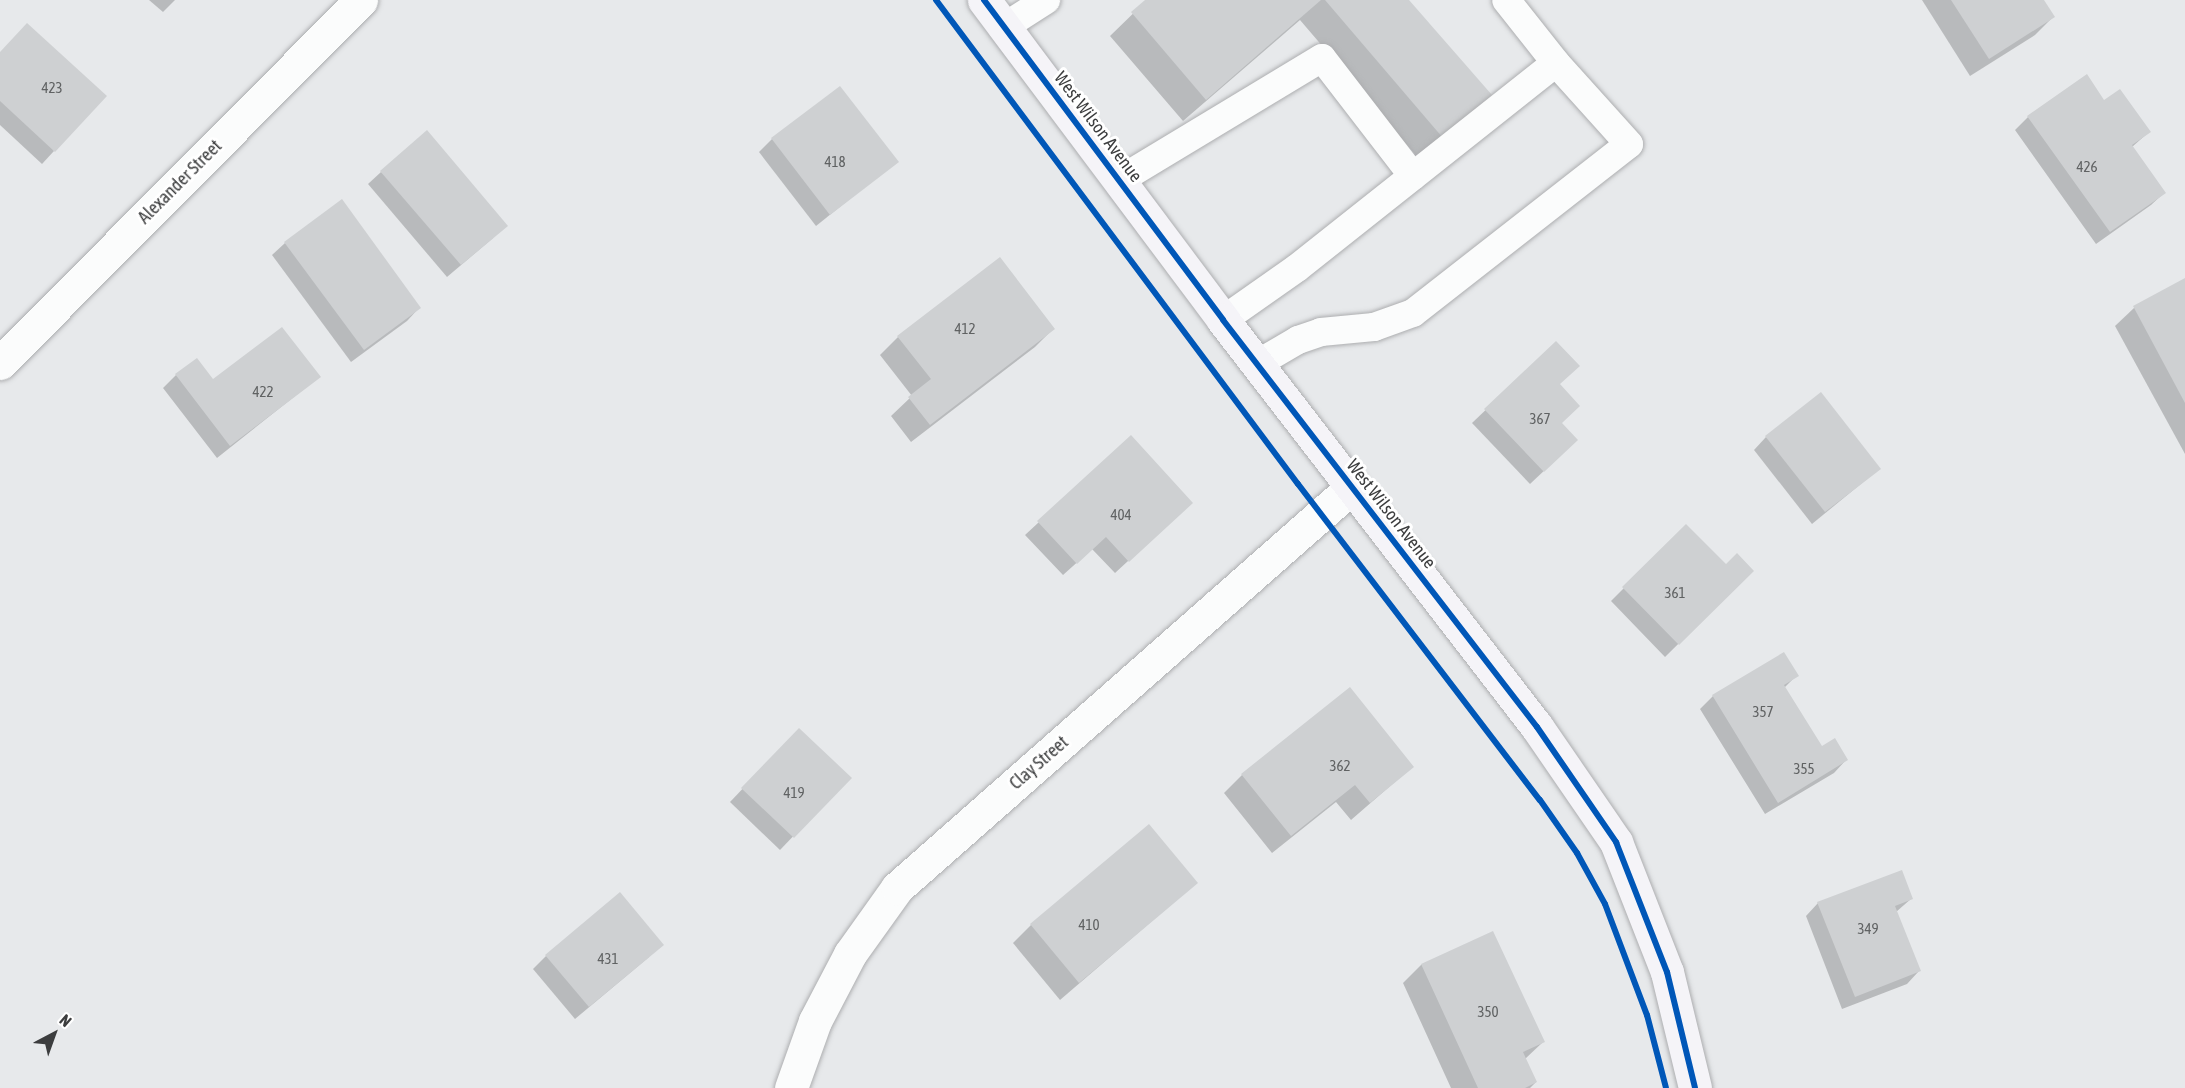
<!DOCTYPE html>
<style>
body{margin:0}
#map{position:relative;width:2185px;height:1088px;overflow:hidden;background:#e7e9eb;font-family:"Asap Condensed",sans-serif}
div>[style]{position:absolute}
.shadow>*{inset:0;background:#0003}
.building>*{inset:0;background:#ced0d2}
.roads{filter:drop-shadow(0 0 2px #adaeb0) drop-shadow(0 0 2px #adaeb0)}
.lane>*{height:28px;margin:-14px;padding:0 14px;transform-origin:14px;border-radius:14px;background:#fbfcfc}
.street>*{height:33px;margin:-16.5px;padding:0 16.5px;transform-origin:16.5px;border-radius:16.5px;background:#fbfcfc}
.secondary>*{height:33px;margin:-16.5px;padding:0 16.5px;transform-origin:16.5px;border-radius:16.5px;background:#f5f4f8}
.cycleway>*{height:6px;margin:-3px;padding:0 3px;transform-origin:3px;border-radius:3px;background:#0057b8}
span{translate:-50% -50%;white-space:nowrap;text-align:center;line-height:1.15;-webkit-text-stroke:6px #fff;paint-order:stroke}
.number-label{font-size:15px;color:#606263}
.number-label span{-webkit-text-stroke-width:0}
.street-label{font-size:18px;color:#3c3d3e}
.north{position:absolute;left:24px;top:1004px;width:60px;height:60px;-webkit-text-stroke:4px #fff;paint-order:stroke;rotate:41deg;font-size:16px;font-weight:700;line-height:24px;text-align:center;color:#3c3d3e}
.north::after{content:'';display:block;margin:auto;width:21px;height:27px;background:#3c3d3e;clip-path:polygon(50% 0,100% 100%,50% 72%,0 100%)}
</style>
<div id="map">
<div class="shadow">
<div style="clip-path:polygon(149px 0,175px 0,163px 12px)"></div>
<div style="clip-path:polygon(1147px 0,1407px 0,1490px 95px,1419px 159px,1300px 20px,1183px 121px,1110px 36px)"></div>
<div style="clip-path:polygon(1922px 0,2042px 0,2053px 17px,2035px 35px,1970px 76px)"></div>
<div style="clip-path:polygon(0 53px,54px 151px,42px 164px,0 125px)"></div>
<div style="clip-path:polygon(2086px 76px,2104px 102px,2149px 132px,2132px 147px,2164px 193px,2151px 205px,2096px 244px,2015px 130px,2028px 117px)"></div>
<div style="clip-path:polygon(772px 139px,897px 161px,816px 226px,759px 152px)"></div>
<div style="clip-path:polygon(381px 172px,493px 238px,447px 277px,368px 184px)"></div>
<div style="clip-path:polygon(285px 243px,419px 308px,407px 321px,351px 362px,272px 255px)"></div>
<div style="clip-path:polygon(2185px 280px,2185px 454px,2115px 326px,2134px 308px)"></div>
<div style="clip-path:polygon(1053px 329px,1035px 347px,911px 442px,891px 416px,912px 396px,880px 355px,898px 337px)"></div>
<div style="clip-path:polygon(1556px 343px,1563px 453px,1530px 484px,1472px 423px)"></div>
<div style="clip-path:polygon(176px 375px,213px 381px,319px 377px,217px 458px,163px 388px)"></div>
<div style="clip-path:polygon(1131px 437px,1178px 515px,1115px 573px,1092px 549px,1063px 575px,1025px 535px)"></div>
<div style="clip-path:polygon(1766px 437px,1879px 469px,1812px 524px,1754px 450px)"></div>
<div style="clip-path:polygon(1686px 526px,1726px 566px,1752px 571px,1665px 657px,1611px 601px)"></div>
<div style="clip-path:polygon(1797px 675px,1784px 688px,1821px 748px,1846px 760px,1834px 773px,1765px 814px,1700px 709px,1713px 696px)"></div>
<div style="clip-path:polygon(786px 743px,849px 778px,780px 850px,730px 802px)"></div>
<div style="clip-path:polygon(1412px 767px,1351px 820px,1336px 802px,1272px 853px,1224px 793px,1242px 775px)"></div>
<div style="clip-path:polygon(1196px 883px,1060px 1000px,1013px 943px,1031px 925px)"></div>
<div style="clip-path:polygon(1912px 898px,1896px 912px,1919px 971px,1907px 984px,1842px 1009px,1806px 916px,1818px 903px)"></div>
<div style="clip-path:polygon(1492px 933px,1543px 1042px,1525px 1059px,1536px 1082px,1530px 1088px,1451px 1088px,1403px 983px,1421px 965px)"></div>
<div style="clip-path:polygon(546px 956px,649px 957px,575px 1019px,533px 969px)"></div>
</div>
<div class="building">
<div style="clip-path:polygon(1145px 0,1321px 0,1206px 100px,1131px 12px)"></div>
<div style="clip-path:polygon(1325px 0,1409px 0,1492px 95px,1443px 138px)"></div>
<div style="clip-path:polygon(1951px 0,2044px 0,2055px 17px,1989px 59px)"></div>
<div style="clip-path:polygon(27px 23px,107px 96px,55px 152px,0 101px,0 52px)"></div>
<div style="clip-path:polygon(2087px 74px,2104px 100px,2120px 89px,2151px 132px,2132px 145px,2166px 193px,2110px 232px,2027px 116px)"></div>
<div style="clip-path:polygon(840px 86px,899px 162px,830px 215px,771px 138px)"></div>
<div style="clip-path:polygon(427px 130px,508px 226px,461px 265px,380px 171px)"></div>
<div style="clip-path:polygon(342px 199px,421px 308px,364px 350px,284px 242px)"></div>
<div style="clip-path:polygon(1000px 257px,1055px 329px,930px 425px,908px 397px,931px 379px,897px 336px)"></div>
<div style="clip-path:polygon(2185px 278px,2185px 403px,2133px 306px)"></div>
<div style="clip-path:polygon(282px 327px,321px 377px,230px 446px,175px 374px,197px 358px,213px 379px)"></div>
<div style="clip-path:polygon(1556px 341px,1580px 366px,1560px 384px,1580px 406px,1562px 423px,1578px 440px,1544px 472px,1484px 409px)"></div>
<div style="clip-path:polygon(1821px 392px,1881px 469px,1825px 512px,1765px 436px)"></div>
<div style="clip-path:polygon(1131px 435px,1193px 503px,1129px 562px,1106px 537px,1077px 564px,1037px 521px)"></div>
<div style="clip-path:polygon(1686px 524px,1726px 564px,1737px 553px,1754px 571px,1679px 645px,1622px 587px)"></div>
<div style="clip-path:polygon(1784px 652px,1799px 676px,1784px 685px,1822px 746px,1835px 738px,1848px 760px,1778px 803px,1712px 695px)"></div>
<div style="clip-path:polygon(1350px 687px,1414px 767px,1370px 803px,1355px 785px,1291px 836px,1241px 774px)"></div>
<div style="clip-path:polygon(799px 728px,852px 778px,794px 838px,741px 788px)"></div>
<div style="clip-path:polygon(1149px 824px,1198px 883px,1079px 983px,1030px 924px)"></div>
<div style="clip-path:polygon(1902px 870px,1913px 899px,1895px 906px,1921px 971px,1855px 997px,1817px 902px)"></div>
<div style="clip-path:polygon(620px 892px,664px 945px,589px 1007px,545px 955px)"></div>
<div style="clip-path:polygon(1493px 931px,1545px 1042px,1523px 1052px,1537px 1082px,1525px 1088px,1478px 1088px,1421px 964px)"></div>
</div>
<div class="roads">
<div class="lane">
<div style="left:1004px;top:27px;width:50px;rotate:-32.7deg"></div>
<div style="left:1118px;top:181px;width:238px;rotate:-31.1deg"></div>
<div style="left:1322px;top:58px;width:149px;rotate:52.4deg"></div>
<div style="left:1223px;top:320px;width:90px;rotate:-35.1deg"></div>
<div style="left:1297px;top:268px;width:330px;rotate:-38.4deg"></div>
<div style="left:1556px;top:63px;width:80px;rotate:-128.4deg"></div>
<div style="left:1257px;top:364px;width:48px;rotate:-30.3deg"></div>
<div style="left:1298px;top:340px;width:24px;rotate:-19deg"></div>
<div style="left:1321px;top:332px;width:53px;rotate:-5.4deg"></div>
<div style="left:1374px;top:327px;width:41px;rotate:-19.7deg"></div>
<div style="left:1413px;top:313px;width:274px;rotate:-38deg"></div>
<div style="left:1629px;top:144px;width:109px;rotate:-132deg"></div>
</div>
<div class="street">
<div style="left:0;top:363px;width:512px;rotate:-45.16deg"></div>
<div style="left:791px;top:1088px;width:71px;rotate:-70.3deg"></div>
<div style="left:815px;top:1021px;width:76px;rotate:-62.4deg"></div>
<div style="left:850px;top:954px;width:81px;rotate:-54.5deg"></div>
<div style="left:897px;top:888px;width:605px;rotate:-41.38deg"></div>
</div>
<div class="secondary">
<div style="left:984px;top:0;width:399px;rotate:53.2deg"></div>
<div style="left:1223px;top:320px;width:514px;rotate:52.35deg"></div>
<div style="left:1537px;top:727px;width:140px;rotate:55.5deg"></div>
<div style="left:1616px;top:842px;width:140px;rotate:68.6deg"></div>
<div style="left:1667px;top:972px;width:119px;rotate:76.4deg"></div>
</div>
</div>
<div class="cycleway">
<div style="left:936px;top:0;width:604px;rotate:53.21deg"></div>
<div style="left:1298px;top:484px;width:398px;rotate:52.6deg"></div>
<div style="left:1540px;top:800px;width:65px;rotate:55.1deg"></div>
<div style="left:1577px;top:853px;width:58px;rotate:61.2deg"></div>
<div style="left:1605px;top:904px;width:119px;rotate:69.3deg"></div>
<div style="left:1647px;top:1015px;width:75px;rotate:75.4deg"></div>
<div style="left:984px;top:0;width:399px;rotate:53.2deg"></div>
<div style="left:1223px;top:320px;width:514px;rotate:52.35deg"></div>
<div style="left:1537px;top:727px;width:140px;rotate:55.5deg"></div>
<div style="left:1616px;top:842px;width:140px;rotate:68.6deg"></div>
<div style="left:1667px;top:972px;width:119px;rotate:76.4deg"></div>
</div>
<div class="number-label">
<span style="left:52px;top:88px">423</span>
<span style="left:835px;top:162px">418</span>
<span style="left:2087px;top:167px">426</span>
<span style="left:965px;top:329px">412</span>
<span style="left:263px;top:392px">422</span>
<span style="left:1540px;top:419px">367</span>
<span style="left:1121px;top:515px">404</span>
<span style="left:1675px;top:593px">361</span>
<span style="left:1763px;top:712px">357</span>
<span style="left:1340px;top:766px">362</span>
<span style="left:1804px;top:769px">355</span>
<span style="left:794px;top:793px">419</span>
<span style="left:1089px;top:925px">410</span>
<span style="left:1868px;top:929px">349</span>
<span style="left:608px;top:959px">431</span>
<span style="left:1488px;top:1012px">350</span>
</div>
<div class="street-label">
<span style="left:1098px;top:127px;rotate:53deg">West Wilson Avenue</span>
<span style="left:180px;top:182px;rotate:-45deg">Alexander Street</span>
<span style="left:1391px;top:514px;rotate:52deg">West Wilson Avenue</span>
<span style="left:1039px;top:763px;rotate:-41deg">Clay Street</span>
</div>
<div class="north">N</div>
</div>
